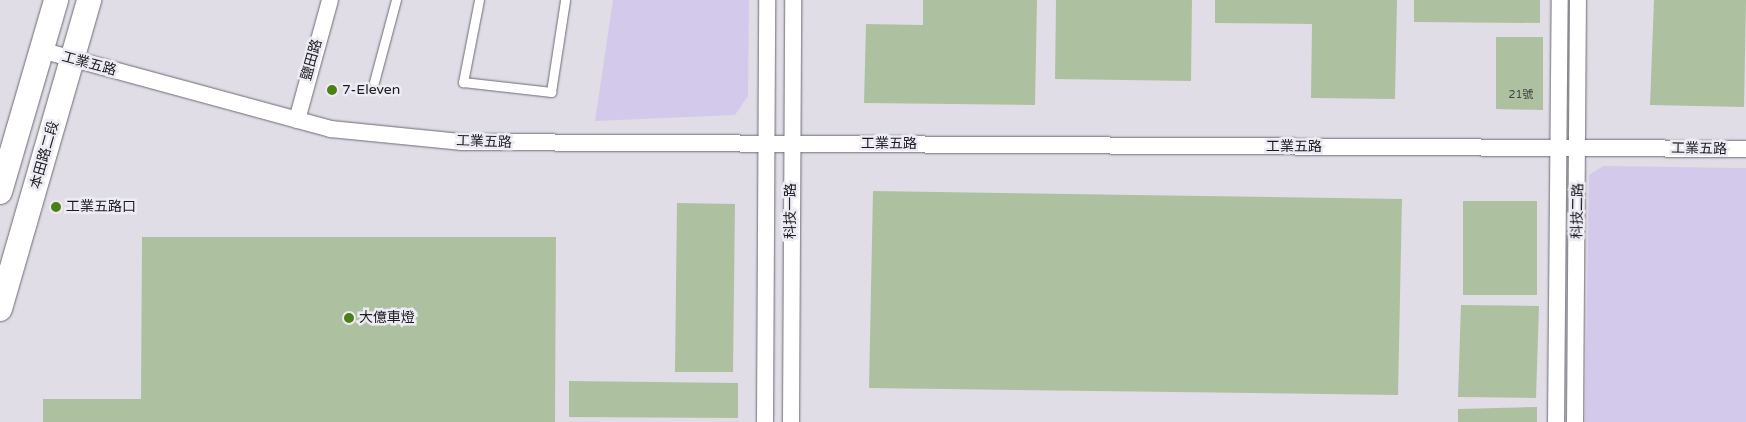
<!DOCTYPE html>
<meta charset="utf-8">
<style>
body{margin:0}
#map{position:relative;width:1746px;height:422px;overflow:hidden;background:#e0dde7;font-family:"Varela Round","Noto Sans TC",sans-serif}
div>[style]{position:absolute}
.green>*{inset:0;background:#d3caeb}
.building>*{inset:0;background:#adc1a1}
.roads{filter:drop-shadow(0 0 1px #6d6b73) drop-shadow(0 0 1px #6d6b73)}
.lane>*{height:9px;margin:-4.5px;padding:0 4.5px;transform-origin:4.5px;border-radius:4.5px;background:#fff}
.street>*{height:16px;margin:-8px;padding:0 8px;transform-origin:8px;border-radius:8px;background:#fff}
.secondary>*{height:24px;margin:-12px;padding:0 12px;transform-origin:12px;border-radius:12px;background:#fff}
.dots>*{width:14px;height:14px;translate:-50% -50%;box-sizing:border-box;border:2px solid #edebf4;border-radius:50%}
span{translate:-50% -50%;white-space:nowrap;text-align:center;line-height:1.15;-webkit-text-stroke:5px #edebf4;paint-order:stroke}
.number-label{font-size:11px;color:#40443f}
.number-label span{-webkit-text-stroke-width:0}
.street-label{font-size:14px;color:#1c1b1e}
.poi-label{font-size:14px;color:#1c1b1e}
.left{translate:0 -50%;text-align:left}
</style>
<div id="map">
<div class="green">
<div style="clip-path:polygon(613px 0,749px 0,748px 96px,735px 115px,595px 121px)"></div>
<div style="clip-path:polygon(1603px 166px,1746px 168px,1746px 422px,1585px 422px,1589px 175px)"></div>
</div>
<div class="building">
<div style="clip-path:polygon(923px 0,1037px 0,1035px 105px,864px 103px,866px 24px,923px 25px)"></div>
<div style="clip-path:polygon(1056px 0,1192px 0,1191px 81px,1055px 79px)"></div>
<div style="clip-path:polygon(1215px 0,1397px 0,1395px 99px,1311px 98px,1312px 24px,1215px 23px)"></div>
<div style="clip-path:polygon(1414px 0,1540px 0,1540px 23px,1414px 22px)"></div>
<div style="clip-path:polygon(1654px 0,1746px 0,1744px 107px,1650px 105px)"></div>
<div style="clip-path:polygon(1496px 37px,1543px 37px,1543px 110px,1496px 109px)"></div>
<div style="clip-path:polygon(873px 191px,1402px 199px,1398px 395px,869px 388px)"></div>
<div style="clip-path:polygon(1463px 201px,1537px 201px,1537px 295px,1463px 295px)"></div>
<div style="clip-path:polygon(677px 203px,735px 204px,733px 372px,675px 372px)"></div>
<div style="clip-path:polygon(142px 237px,556px 237px,555px 422px,43px 422px,43px 399px,141px 399px)"></div>
<div style="clip-path:polygon(1461px 305px,1539px 306px,1536px 398px,1458px 397px)"></div>
<div style="clip-path:polygon(569px 381px,738px 383px,738px 418px,569px 417px)"></div>
<div style="clip-path:polygon(1537px 407px,1537px 422px,1458px 422px,1458px 409px)"></div>
</div>
<div class="roads">
<div class="lane">
<div style="left:479px;top:0;width:84px;rotate:101deg"></div>
<div style="left:463px;top:82px;width:89px;rotate:6.5deg"></div>
<div style="left:551px;top:92px;width:93px;rotate:-81.3deg"></div>
<div style="left:374px;top:82px;width:85px;rotate:-75deg"></div>
</div>
<div class="street">
<div style="left:44px;top:51px;width:297px;rotate:15.2deg"></div>
<div style="left:331px;top:129px;width:132px;rotate:5.7deg"></div>
<div style="left:462px;top:142px;width:1284px;rotate:0.31deg"></div>
<div style="left:297px;top:120px;width:124px;rotate:-74.6deg"></div>
<div style="left:765px;top:422px;width:422px;rotate:-89.7deg"></div>
<div style="left:791px;top:422px;width:422px;rotate:-89.7deg"></div>
<div style="left:1556px;top:422px;width:422px;rotate:-89.5deg"></div>
<div style="left:1575px;top:422px;width:422px;rotate:-89.6deg"></div>
</div>
<div class="secondary">
<div style="left:0;top:192px;width:200px;rotate:-73.7deg"></div>
<div style="left:0;top:309px;width:322px;rotate:-73.9deg"></div>
</div>
</div>
<div class="dots">
<div style="left:332px;top:90px;background:#4b8016"></div>
<div style="left:56px;top:207px;background:#4b8016"></div>
<div style="left:349px;top:318px;background:#4b8016"></div>
</div>
<div class="number-label">
<span style="left:1521px;top:95px">21號</span>
</div>
<div class="street-label">
<span style="left:312px;top:60px;rotate:-74deg">鹽田路</span>
<span style="left:89px;top:64px;rotate:15deg">工業五路</span>
<span style="left:484px;top:142px;rotate:2deg">工業五路</span>
<span style="left:889px;top:144px">工業五路</span>
<span style="left:1294px;top:147px">工業五路</span>
<span style="left:1699px;top:149px;rotate:1deg">工業五路</span>
<span style="left:45px;top:155px;rotate:-74deg">本田路二段</span>
<span style="left:791px;top:211px;rotate:-90deg">科技一路</span>
<span style="left:1578px;top:211px;rotate:-89deg">科技二路</span>
</div>
<div class="poi-label">
<span class="left" style="left:342px;top:90px">7-Eleven</span>
<span class="left" style="left:66px;top:207px">工業五路口</span>
<span class="left" style="left:359px;top:318px">大億車燈</span>
</div>
</div>
